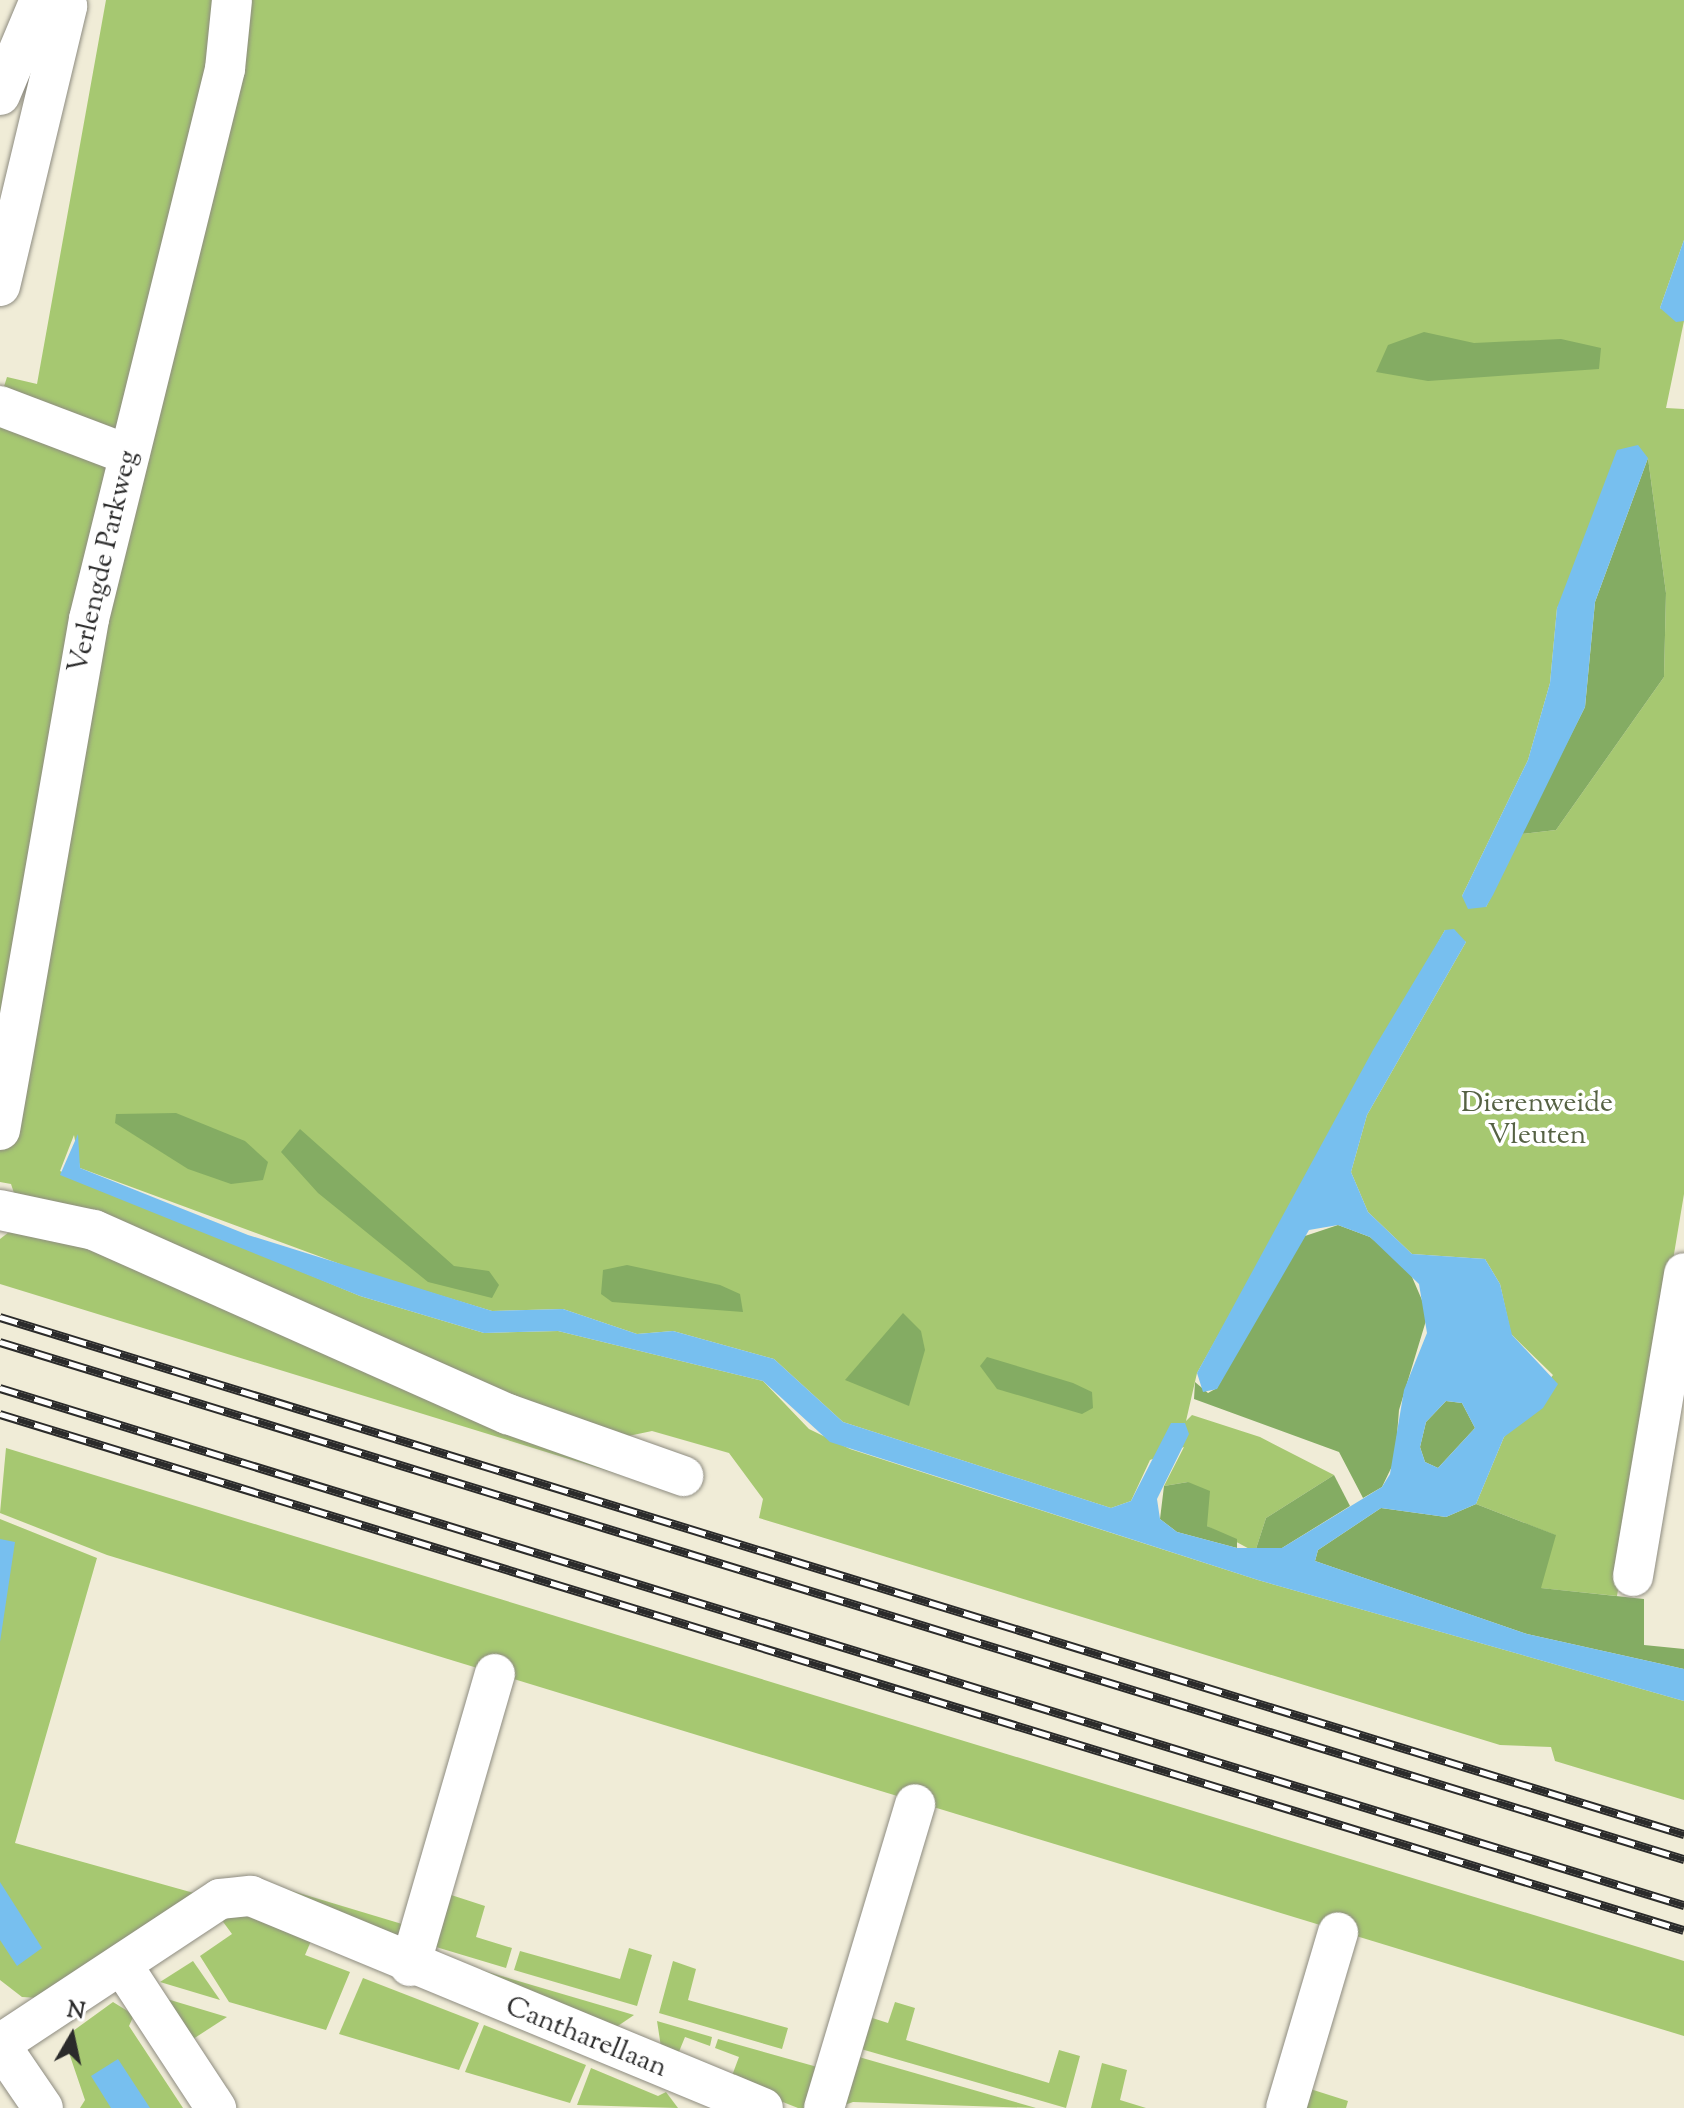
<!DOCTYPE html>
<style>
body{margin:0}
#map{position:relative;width:1684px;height:2108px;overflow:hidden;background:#f0ecd7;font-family:"Sorts Mill Goudy",serif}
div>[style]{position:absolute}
.green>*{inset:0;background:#a6c871}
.forest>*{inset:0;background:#84ac63}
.water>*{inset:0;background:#77bfef}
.roads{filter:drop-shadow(0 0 2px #8e8c81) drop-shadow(0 0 2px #8e8c81)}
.minor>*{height:40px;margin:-20px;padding:0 20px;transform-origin:20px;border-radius:20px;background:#fff}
.rail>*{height:9px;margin-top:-4.5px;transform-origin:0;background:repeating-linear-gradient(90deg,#fff 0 18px,#2b2b2b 0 36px);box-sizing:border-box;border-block:2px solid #2b2b2b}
span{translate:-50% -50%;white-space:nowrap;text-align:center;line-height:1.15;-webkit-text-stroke:7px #fff;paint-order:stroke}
.street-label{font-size:28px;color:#2b2b2b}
.park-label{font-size:28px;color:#566244}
.north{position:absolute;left:32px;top:1996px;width:80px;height:80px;-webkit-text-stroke:6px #fff;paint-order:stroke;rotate:9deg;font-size:22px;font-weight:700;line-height:32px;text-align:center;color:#2b2b2b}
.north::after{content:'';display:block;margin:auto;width:28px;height:36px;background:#2b2b2b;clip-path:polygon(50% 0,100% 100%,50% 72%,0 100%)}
</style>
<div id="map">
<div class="green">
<div style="clip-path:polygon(evenodd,106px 0,1684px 0,1684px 240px,1660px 308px,1684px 321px,1666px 408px,1684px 409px,1684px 1194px,1617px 1596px,1540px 1588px,1555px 1535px,1476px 1504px,1504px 1437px,1553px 1375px,1511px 1334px,1500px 1284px,1485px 1259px,1412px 1254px,1368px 1212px,1351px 1172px,1367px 1115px,1466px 942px,1445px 930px,1197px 1373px,1186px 1421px,1192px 1415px,1260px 1437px,1334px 1475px,1266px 1518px,1255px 1552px,1207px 1526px,1188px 1482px,1164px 1486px,1184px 1447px,1150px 1460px,1131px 1501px,1111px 1508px,843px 1422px,774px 1359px,673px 1331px,637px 1334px,563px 1309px,492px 1311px,359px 1271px,80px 1168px,74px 1135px,60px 1171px,360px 1296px,484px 1333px,558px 1331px,763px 1381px,809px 1429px,850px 1449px,1258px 1580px,1684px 1701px,1684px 1800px,1555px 1761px,1551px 1747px,1500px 1745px,759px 1518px,763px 1499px,729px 1453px,652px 1431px,600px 1442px,15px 1196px,11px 1184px,0 1182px,0 399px,7px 377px,37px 384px,106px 0,1648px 458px,1666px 593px,1664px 677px,1556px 830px,1521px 834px,1486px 907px,1462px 896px,1528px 760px,1550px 683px,1557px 608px,1648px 458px)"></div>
<div style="clip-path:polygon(22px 1222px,647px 1483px,0 1284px,0 1239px)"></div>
<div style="clip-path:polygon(6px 1448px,1684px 1961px,1684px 2036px,107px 1555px,0 1513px)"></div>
<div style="clip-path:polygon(0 1519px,97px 1558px,15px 1843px,201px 1895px,38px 1998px,22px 1997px,0 1980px)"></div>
<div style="clip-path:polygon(249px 1878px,412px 1927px,406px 1951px)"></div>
<div style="clip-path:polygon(442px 1892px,485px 1906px,476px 1937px,512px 1948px,506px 1968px,426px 1944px)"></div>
<div style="clip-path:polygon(246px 1916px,311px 1941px,305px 1955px,350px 1972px,326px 2030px,229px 2002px,200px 1956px,232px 1934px,221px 1919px)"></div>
<div style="clip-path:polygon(629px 1948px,652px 1955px,637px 2006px,514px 1970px,520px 1951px,620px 1979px)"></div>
<div style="clip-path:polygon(423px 1953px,634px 2015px,612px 2030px)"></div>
<div style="clip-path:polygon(193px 1961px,220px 2000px,160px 1982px)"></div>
<div style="clip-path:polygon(673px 1961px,696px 1969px,688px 2000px,788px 2028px,782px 2049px,659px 2013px)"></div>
<div style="clip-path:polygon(363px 1978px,479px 2023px,459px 2070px,339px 2034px)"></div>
<div style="clip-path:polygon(147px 1993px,227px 2017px,190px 2041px)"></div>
<div style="clip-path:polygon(113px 2002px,134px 2015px,129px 2026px,183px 2108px,80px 2108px,85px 2100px,67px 2047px,73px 2031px)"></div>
<div style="clip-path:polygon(895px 2002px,915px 2008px,906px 2040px,1049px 2083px,1059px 2050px,1080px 2056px,1066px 2108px,854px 2047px,863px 2015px,888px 2023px)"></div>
<div style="clip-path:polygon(657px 2021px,712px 2037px,710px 2046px,685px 2037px,676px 2059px,661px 2047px)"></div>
<div style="clip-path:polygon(484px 2025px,586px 2065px,570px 2103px,465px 2072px)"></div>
<div style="clip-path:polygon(718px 2039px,828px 2070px,818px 2108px,798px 2108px,730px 2081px,739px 2057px,715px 2048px)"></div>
<div style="clip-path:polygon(852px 2055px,1036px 2108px,853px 2102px,836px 2108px)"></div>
<div style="clip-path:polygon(1102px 2063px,1127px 2070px,1120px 2100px,1146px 2108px,1091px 2108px)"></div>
<div style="clip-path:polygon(591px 2068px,658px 2096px,666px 2092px,678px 2108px,577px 2105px)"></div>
<div style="clip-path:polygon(1304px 2087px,1348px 2101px,1346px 2108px,1298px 2108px)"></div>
</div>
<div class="forest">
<div style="clip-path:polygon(1424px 332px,1474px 343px,1561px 339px,1601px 348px,1599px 369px,1428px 381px,1376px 372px,1388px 345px)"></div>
<div style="clip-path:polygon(1648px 458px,1666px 593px,1664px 677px,1556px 830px,1521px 834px,1585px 707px,1595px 602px)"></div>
<div style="clip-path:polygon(176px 1113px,245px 1141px,268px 1162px,263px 1180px,231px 1184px,188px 1169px,115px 1123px,116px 1114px)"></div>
<div style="clip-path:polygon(300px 1129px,454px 1266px,489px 1271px,499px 1285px,492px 1298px,428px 1282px,318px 1193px,281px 1152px)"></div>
<div style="clip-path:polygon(1338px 1225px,1370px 1237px,1409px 1270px,1428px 1314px,1399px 1410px,1395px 1460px,1382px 1487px,1363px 1498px,1339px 1452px,1194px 1399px,1195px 1382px,1208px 1393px,1217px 1388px,1299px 1238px)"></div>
<div style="clip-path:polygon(627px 1265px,720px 1285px,740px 1294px,743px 1312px,612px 1302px,601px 1294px,603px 1270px)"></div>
<div style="clip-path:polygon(903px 1313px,921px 1331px,925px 1350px,909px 1406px,845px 1380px)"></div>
<div style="clip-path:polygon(987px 1357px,1073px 1383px,1092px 1392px,1093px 1408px,1082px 1414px,997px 1389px,980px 1366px)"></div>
<div style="clip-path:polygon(1446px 1401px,1462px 1403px,1475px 1428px,1438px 1468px,1425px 1462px,1420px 1447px,1426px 1422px)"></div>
<div style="clip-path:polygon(1334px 1475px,1350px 1506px,1282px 1548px,1255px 1552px,1266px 1518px)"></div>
<div style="clip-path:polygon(1188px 1482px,1210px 1491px,1207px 1526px,1237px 1539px,1237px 1548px,1177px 1532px,1160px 1519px,1164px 1486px)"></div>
<div style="clip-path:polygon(1476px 1504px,1556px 1535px,1541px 1588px,1644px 1599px,1644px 1645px,1684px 1649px,1684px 1669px,1527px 1634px,1315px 1561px,1318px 1550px,1381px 1508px,1446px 1517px)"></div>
</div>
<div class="water">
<div style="clip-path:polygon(1684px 240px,1684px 321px,1676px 322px,1660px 308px)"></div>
<div style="clip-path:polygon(1638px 445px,1648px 458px,1595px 602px,1585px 707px,1493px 895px,1486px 907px,1468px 909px,1462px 896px,1528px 760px,1550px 683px,1557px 608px,1617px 450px)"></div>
<div style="clip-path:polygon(evenodd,1454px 929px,1466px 942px,1367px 1115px,1351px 1172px,1368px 1212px,1412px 1254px,1485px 1259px,1500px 1284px,1512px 1335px,1558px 1384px,1543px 1408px,1504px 1437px,1476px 1504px,1446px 1517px,1381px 1508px,1318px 1550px,1315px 1561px,1527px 1634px,1684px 1669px,1684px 1701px,1258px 1580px,830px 1442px,763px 1381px,558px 1331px,484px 1333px,360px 1296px,60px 1175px,78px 1134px,80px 1168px,248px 1235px,492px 1311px,563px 1309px,637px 1334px,673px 1331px,774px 1359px,843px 1422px,1111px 1508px,1131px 1501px,1171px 1423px,1185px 1423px,1189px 1434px,1157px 1499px,1160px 1519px,1177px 1532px,1237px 1548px,1282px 1548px,1382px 1487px,1390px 1474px,1404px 1390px,1427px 1333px,1419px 1284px,1370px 1237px,1338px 1225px,1309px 1230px,1217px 1389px,1203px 1392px,1197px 1373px,1373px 1050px,1445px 930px,1454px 929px,1446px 1401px,1462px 1403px,1475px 1428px,1438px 1468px,1425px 1462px,1420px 1447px,1426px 1422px,1446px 1401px)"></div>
<div style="clip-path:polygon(0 1539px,15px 1542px,0 1642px)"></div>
<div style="clip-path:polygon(0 1882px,42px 1948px,17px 1966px,0 1940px)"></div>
<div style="clip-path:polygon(118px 2059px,150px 2108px,111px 2108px,91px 2076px)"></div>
</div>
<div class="roads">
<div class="minor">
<div style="left:0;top:95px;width:103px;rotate:-67.2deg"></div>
<div style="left:0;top:286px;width:288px;rotate:-76.5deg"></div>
<div style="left:67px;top:6px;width:26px;rotate:-167deg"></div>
<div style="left:0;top:406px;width:138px;rotate:20.8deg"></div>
<div style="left:0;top:1130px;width:519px;rotate:-80.12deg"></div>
<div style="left:89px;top:619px;width:567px;rotate:-76.11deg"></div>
<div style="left:225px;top:69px;width:69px;rotate:-84.2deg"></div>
<div style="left:0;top:1210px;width:96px;rotate:12deg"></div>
<div style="left:94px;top:1230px;width:453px;rotate:24deg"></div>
<div style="left:508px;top:1414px;width:186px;rotate:19.5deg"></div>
<div style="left:1633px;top:1576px;width:307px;rotate:-80.4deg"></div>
<div style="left:410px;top:1966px;width:304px;rotate:-73.8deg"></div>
<div style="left:124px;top:1968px;width:168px;rotate:56.7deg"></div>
<div style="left:0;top:2044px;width:263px;rotate:-33.4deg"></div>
<div style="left:220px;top:1899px;width:31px;rotate:-6deg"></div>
<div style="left:251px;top:1896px;width:554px;rotate:22.49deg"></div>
<div style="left:0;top:2045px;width:76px;rotate:55.7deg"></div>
<div style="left:824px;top:2108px;width:317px;rotate:-73.3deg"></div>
<div style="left:1286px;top:2108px;width:183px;rotate:-73.5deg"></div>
</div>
</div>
<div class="rail">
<div style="left:0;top:1317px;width:1762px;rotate:17.07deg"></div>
<div style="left:0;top:1342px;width:1762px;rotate:17.07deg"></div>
<div style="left:0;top:1388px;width:1762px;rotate:17.07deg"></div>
<div style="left:0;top:1414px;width:1761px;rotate:17.04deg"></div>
</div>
<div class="street-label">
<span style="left:104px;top:562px;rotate:-77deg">Verlengde Parkweg</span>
<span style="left:586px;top:2038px;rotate:22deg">Cantharellaan</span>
</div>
<div class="park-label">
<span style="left:1537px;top:1120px">Dierenweide<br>Vleuten</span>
</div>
<div class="north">N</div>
</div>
